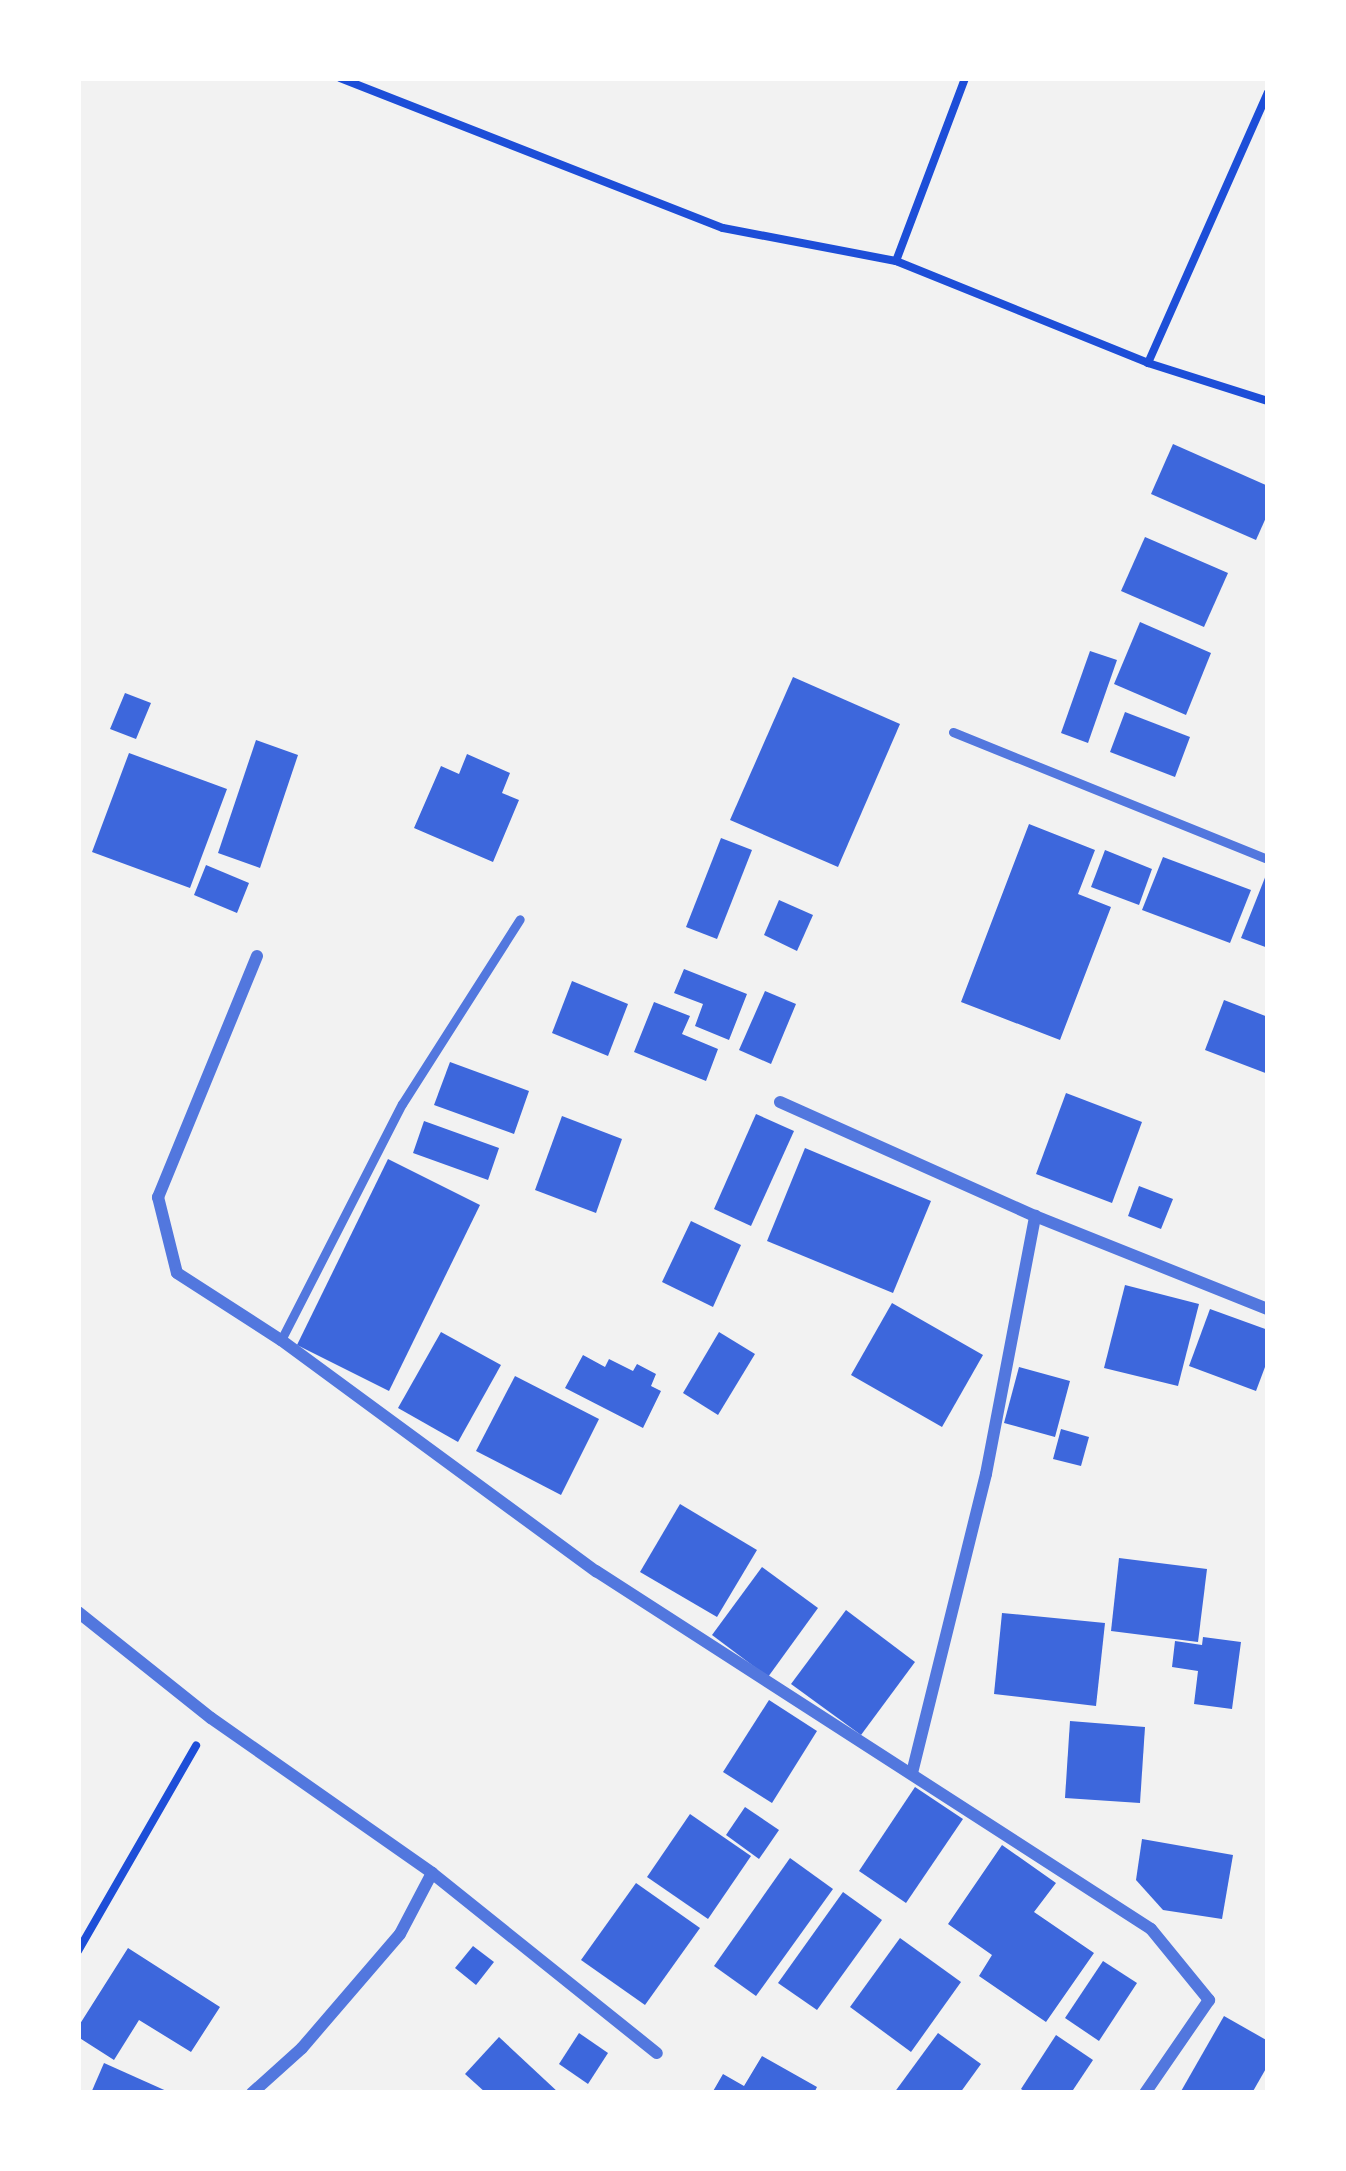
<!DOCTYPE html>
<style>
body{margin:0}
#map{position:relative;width:1346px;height:2171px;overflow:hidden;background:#f2f2f2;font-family:"Open Sans",sans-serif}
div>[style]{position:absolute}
.building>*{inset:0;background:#3d67dc}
.path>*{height:8px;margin:-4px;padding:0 4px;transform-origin:4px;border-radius:4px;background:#1d4ed8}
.service>*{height:9px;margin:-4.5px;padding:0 4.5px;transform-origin:4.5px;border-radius:4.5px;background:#5277de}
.minor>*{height:12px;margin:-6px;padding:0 6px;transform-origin:6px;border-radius:6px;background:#5277de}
span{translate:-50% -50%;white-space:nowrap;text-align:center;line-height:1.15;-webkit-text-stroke:9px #fff;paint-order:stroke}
.frame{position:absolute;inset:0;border:81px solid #fff;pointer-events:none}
</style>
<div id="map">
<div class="building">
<div style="clip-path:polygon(1173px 444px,1268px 486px,1268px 513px,1256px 540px,1151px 494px)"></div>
<div style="clip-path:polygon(1145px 537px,1228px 573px,1204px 627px,1121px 591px)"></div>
<div style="clip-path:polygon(1140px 622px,1211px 653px,1186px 715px,1114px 684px)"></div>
<div style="clip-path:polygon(1090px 651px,1117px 660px,1088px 743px,1061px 733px)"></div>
<div style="clip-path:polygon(793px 677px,900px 724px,838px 867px,730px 820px)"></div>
<div style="clip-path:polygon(125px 693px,151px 703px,136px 739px,110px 729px)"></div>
<div style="clip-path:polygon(1125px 712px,1190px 737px,1175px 777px,1110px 752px)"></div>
<div style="clip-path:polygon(256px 740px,298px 755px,260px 868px,218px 853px)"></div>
<div style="clip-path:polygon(129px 753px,227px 789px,190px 888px,92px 852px)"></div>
<div style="clip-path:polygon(467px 754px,510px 773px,502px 793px,519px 800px,493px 862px,414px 828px,441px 766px,459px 774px)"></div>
<div style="clip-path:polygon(1029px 824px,1095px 850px,1078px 894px,1111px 907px,1060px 1040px,961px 1002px)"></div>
<div style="clip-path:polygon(721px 838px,752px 850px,717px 939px,686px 927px)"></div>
<div style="clip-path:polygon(1105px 850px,1152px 869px,1139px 905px,1091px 887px)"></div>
<div style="clip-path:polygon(1163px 857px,1251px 890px,1230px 943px,1142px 910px)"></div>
<div style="clip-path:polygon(206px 865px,249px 883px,237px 913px,194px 895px)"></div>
<div style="clip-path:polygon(1268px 870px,1268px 948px,1241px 938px)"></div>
<div style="clip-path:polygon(779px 900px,813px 915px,797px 951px,764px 935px)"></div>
<div style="clip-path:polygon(684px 969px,747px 994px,729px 1040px,695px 1026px,703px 1004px,674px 993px)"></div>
<div style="clip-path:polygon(572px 981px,628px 1004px,608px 1056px,552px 1033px)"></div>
<div style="clip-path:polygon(765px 991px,796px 1004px,771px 1064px,739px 1050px)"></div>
<div style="clip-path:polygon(1224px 1000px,1268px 1017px,1268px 1074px,1205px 1050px)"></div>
<div style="clip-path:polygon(654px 1002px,690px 1016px,682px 1034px,718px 1049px,706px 1081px,634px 1052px)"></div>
<div style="clip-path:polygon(450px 1062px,529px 1091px,514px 1134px,434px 1105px)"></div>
<div style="clip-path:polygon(1066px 1093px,1142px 1122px,1112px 1203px,1036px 1174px)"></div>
<div style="clip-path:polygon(756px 1114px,794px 1131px,751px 1226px,714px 1209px)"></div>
<div style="clip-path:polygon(562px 1116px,622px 1139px,596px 1213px,535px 1190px)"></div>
<div style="clip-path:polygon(424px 1121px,499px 1148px,488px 1180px,413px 1153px)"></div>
<div style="clip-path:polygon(805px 1148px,931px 1201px,893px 1293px,767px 1241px)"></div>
<div style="clip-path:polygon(388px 1159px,480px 1205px,389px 1391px,297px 1345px)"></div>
<div style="clip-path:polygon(1139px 1186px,1173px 1199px,1161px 1229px,1128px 1216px)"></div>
<div style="clip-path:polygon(691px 1221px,741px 1245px,713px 1307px,662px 1282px)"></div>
<div style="clip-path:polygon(1125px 1285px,1199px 1304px,1178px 1386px,1104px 1368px)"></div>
<div style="clip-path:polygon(892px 1303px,983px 1355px,942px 1427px,851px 1375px)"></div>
<div style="clip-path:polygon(1210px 1309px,1268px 1330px,1268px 1359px,1256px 1391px,1189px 1366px)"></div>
<div style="clip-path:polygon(441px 1332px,501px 1365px,458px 1442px,398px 1408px)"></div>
<div style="clip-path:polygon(719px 1332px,755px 1354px,718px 1415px,683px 1393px)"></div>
<div style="clip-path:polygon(583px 1355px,605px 1367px,609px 1359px,633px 1371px,637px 1364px,656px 1374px,651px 1386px,661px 1391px,643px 1428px,565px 1388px)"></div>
<div style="clip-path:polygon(1019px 1367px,1070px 1381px,1055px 1437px,1004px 1423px)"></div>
<div style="clip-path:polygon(515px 1376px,599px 1419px,561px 1495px,476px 1451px)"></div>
<div style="clip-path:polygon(1061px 1429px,1089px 1437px,1081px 1466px,1053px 1459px)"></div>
<div style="clip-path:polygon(680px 1504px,757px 1550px,717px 1617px,640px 1572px)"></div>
<div style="clip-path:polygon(1119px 1558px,1207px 1569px,1198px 1642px,1111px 1631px)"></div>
<div style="clip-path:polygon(762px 1567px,818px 1608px,768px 1677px,712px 1635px)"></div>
<div style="clip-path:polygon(846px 1610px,915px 1662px,861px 1735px,791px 1684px)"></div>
<div style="clip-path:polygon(1002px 1613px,1105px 1623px,1096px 1706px,994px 1694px)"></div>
<div style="clip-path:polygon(1203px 1637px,1241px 1642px,1232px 1709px,1194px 1704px,1198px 1671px,1172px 1667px,1175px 1641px,1202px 1645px)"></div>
<div style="clip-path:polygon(769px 1700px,817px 1731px,772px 1803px,723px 1772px)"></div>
<div style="clip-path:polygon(1070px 1721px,1145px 1727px,1140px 1803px,1065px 1798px)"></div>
<div style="clip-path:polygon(915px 1787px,963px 1819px,906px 1903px,859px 1871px)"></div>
<div style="clip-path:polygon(745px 1807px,779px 1830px,759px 1859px,726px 1835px)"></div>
<div style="clip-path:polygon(690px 1814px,751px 1856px,708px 1919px,647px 1877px)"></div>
<div style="clip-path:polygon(1142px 1839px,1233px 1855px,1222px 1919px,1163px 1910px,1136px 1880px)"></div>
<div style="clip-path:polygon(1002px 1845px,1056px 1883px,1034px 1912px,1094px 1953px,1046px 2022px,979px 1976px,992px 1955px,948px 1924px)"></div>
<div style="clip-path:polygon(790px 1858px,833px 1889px,756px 1996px,714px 1966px)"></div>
<div style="clip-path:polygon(636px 1883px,700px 1928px,645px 2005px,581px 1960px)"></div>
<div style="clip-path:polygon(843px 1892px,882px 1920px,817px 2010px,778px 1983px)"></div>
<div style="clip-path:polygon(900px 1938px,961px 1982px,911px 2052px,850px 2007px)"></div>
<div style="clip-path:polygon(473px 1946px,494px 1962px,476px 1985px,455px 1968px)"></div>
<div style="clip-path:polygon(128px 1948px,220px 2007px,191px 2052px,139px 2020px,114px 2060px,78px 2037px,78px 2027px)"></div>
<div style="clip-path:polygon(1103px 1961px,1137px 1983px,1099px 2041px,1065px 2018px)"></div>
<div style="clip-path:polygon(1224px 2016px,1268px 2041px,1268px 2065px,1252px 2093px,1180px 2093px)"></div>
<div style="clip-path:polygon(579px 2033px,608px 2053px,588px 2084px,559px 2064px)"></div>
<div style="clip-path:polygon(938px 2033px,981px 2064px,960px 2093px,894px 2093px)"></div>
<div style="clip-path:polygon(1056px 2035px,1093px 2060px,1071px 2093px,1027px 2093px,1021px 2089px)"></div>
<div style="clip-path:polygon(499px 2037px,559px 2093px,486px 2093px,465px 2074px)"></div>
<div style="clip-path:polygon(762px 2056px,817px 2087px,814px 2093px,712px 2093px,723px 2074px,744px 2086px)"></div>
<div style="clip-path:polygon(104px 2063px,171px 2093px,91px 2093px)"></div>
</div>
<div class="path">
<div style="left:340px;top:78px;width:411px;rotate:21.4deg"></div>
<div style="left:723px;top:228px;width:176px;rotate:10.8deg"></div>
<div style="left:896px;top:261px;width:272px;rotate:22deg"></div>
<div style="left:1148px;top:363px;width:126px;rotate:17.6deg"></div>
<div style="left:896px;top:261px;width:196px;rotate:-69.3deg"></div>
<div style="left:1148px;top:363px;width:296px;rotate:-66.1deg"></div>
<div style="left:78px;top:1951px;width:237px;rotate:-60.1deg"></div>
</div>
<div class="service">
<div style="left:953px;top:732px;width:340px;rotate:22deg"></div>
<div style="left:281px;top:1340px;width:265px;rotate:-62.9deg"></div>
<div style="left:402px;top:1104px;width:219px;rotate:-57.5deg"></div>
</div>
<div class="minor">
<div style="left:257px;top:956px;width:261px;rotate:112.3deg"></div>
<div style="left:158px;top:1197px;width:78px;rotate:76deg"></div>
<div style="left:177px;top:1273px;width:124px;rotate:32.8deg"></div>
<div style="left:281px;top:1340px;width:391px;rotate:36.3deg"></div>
<div style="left:596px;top:1571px;width:660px;rotate:32.82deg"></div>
<div style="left:1151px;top:1929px;width:92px;rotate:50.8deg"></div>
<div style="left:1209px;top:2000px;width:113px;rotate:124.5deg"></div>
<div style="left:780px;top:1102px;width:279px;rotate:24.1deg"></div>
<div style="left:1035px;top:1216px;width:250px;rotate:21.8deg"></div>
<div style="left:78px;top:1612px;width:170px;rotate:38.6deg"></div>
<div style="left:211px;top:1718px;width:270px;rotate:35deg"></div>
<div style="left:432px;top:1873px;width:288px;rotate:38.7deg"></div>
<div style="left:912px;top:1773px;width:308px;rotate:-76.1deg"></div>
<div style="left:986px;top:1474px;width:263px;rotate:-79.2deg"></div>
<div style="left:252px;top:2093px;width:67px;rotate:-42deg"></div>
<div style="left:302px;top:2048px;width:150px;rotate:-49.3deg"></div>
<div style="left:400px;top:1934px;width:69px;rotate:-62.3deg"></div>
</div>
<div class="frame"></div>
</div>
